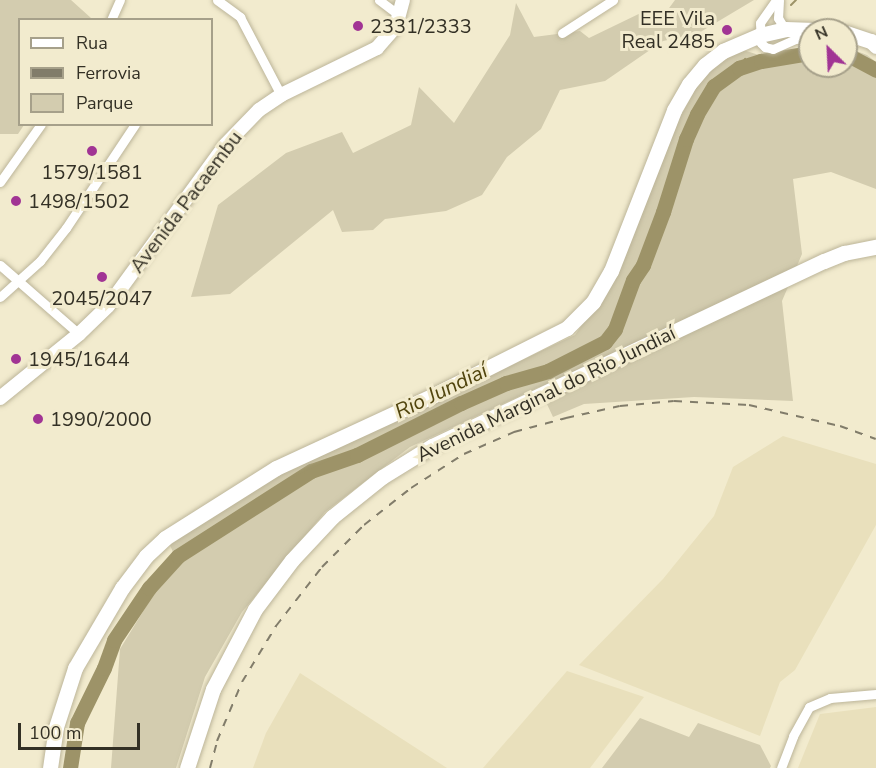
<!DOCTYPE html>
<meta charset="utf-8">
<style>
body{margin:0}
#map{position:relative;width:876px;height:768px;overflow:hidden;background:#f2ebce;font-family:"Nunito Sans",sans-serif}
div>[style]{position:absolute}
.built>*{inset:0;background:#e9e0bc}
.green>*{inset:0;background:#d3ccaf}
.stream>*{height:2px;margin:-1px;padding:0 1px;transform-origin:1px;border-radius:1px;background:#9d9368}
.river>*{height:15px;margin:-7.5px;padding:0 7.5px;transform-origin:7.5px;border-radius:7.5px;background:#9d9368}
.roads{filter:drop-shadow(0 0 2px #bcb599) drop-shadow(0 0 2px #bcb599)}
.street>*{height:9px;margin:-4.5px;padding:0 4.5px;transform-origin:4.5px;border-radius:4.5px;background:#fff}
.secondary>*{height:14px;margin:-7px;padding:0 7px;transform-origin:7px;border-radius:7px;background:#fff}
.primary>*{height:15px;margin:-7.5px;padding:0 7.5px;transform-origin:7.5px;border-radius:7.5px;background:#fff}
.rail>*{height:2px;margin-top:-1px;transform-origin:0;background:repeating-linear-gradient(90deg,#817c6a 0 8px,transparent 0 16px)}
.dots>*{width:16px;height:16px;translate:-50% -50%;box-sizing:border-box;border:3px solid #f2ebce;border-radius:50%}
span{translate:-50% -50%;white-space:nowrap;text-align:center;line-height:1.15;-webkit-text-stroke:6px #f2ebce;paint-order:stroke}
.poi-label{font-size:20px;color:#333025}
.right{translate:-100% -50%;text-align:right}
.left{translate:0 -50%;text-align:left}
.street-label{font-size:20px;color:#333025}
.water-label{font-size:21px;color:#50440d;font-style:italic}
.legend{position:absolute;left:18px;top:18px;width:195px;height:108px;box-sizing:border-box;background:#f2ebce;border:2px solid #a6a08a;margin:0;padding:8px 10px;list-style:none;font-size:18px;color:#333025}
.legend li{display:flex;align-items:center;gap:12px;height:30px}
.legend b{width:30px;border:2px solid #a6a08a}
.north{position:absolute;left:798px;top:18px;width:60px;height:60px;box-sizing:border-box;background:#f2ebce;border:2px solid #a6a08a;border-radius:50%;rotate:336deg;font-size:16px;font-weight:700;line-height:24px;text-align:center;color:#333025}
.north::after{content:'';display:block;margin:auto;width:21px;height:27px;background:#a13494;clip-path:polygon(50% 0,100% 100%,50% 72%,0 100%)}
.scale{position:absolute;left:18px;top:723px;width:122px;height:27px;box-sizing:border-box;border:3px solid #333025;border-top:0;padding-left:8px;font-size:18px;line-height:21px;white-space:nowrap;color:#333025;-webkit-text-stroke:4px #f2ebce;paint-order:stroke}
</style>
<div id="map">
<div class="built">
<div style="clip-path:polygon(783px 436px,876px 464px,876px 525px,795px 670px,780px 682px,760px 736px,579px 665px,663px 579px,714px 516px,733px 467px)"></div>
<div style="clip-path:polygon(567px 671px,644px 697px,590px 768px,483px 768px)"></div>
<div style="clip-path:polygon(300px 673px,447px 768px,253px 768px,266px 733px)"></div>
<div style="clip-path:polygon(876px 707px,876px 768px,798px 768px,820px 714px)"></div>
</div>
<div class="green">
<div style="clip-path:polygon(0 0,71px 0,91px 18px,20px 20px,20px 124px,24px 125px,18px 134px,0 134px)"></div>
<div style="clip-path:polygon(675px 0,754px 0,697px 34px,663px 41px,605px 81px,560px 90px,541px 129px,507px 157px,482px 195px,446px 211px,385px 219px,373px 230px,342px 232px,333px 210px,230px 294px,191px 297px,218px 205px,286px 153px,342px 132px,353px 153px,411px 125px,419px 87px,454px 123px,510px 35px,516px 3px,534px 37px,580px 31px,589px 38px,649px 9px,661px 19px)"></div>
<div style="clip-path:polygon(846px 47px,867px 55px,876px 62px,876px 189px,831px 172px,793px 179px,802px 254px,782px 301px,793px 401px,694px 397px,584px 404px,553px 417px,539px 387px,410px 447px,325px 512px,242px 612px,205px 677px,176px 768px,111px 768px,120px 649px,155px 592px,178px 564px,170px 545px,222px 508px,319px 453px,411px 413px,575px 335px,617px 274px,679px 119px,706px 70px,743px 50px,759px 55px,810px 49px,810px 66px,846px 66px)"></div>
<div style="clip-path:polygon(640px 718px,689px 737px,698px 723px,760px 745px,771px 766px,770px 768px,602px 768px)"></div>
</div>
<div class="stream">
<div style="left:791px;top:5px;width:7px;rotate:-45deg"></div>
<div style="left:739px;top:68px;width:11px;rotate:-56deg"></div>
</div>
<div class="river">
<div style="left:846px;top:54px;width:34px;rotate:28deg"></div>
<div style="left:70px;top:768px;width:46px;rotate:-81.2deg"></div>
<div style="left:77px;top:723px;width:61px;rotate:-63.9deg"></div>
<div style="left:104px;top:668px;width:30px;rotate:-70deg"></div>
<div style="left:114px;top:640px;width:63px;rotate:-56.1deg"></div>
<div style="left:149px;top:588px;width:43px;rotate:-47.8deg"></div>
<div style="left:178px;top:556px;width:158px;rotate:-32.6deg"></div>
<div style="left:311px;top:471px;width:49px;rotate:-19.2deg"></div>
<div style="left:357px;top:455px;width:116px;rotate:-26.6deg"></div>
<div style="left:461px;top:403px;width:49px;rotate:-24deg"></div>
<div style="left:506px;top:383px;width:44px;rotate:-15.9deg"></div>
<div style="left:548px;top:371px;width:64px;rotate:-27deg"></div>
<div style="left:605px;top:342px;width:16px;rotate:-52deg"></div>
<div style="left:615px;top:329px;width:52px;rotate:-69.8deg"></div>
<div style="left:633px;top:280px;width:18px;rotate:-56deg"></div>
<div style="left:643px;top:265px;width:57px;rotate:-69.3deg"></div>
<div style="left:663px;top:212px;width:77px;rotate:-72.5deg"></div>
<div style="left:686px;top:139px;width:27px;rotate:-66deg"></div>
<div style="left:697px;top:114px;width:33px;rotate:-59deg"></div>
<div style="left:714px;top:86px;width:31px;rotate:-36deg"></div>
<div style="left:739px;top:68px;width:23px;rotate:-18deg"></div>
<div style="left:761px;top:61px;width:50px;rotate:-9.3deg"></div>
</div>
<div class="roads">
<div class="street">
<div style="left:217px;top:0;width:29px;rotate:36deg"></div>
<div style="left:240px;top:17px;width:88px;rotate:62.3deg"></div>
<div style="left:379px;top:0;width:26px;rotate:37deg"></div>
<div style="left:776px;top:0;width:28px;rotate:125deg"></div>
<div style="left:760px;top:23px;width:20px;rotate:87deg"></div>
<div style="left:761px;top:43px;width:6px;rotate:45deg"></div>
<div style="left:765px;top:47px;width:8px;rotate:14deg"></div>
<div style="left:773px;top:49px;width:24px;rotate:-24deg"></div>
<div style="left:795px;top:39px;width:15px;rotate:-8deg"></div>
<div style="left:779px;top:0;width:18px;rotate:93deg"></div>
<div style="left:778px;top:18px;width:13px;rotate:58deg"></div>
<div style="left:111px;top:20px;width:22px;rotate:-66deg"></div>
<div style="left:562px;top:33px;width:61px;rotate:-32.9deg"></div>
<div style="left:0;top:182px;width:71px;rotate:-54.7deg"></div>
<div style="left:0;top:265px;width:105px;rotate:41.1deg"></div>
<div style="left:0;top:297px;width:54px;rotate:-42deg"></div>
<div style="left:40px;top:261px;width:42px;rotate:-51.8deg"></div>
<div style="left:66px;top:228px;width:125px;rotate:-56.4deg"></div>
<div style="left:781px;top:768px;width:34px;rotate:-69deg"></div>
<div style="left:793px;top:736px;width:33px;rotate:-61deg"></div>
<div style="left:809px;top:707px;width:23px;rotate:-23deg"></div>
<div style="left:830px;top:698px;width:46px;rotate:-5deg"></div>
</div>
<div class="secondary">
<div style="left:0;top:398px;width:102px;rotate:-39deg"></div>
<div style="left:79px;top:334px;width:40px;rotate:-44deg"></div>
<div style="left:108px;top:306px;width:200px;rotate:-53.9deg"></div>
<div style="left:226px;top:144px;width:47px;rotate:-45.9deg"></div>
<div style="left:259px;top:110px;width:27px;rotate:-34deg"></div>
<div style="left:281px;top:95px;width:107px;rotate:-26.1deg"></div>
<div style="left:377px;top:48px;width:29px;rotate:-49deg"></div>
<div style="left:396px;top:26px;width:27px;rotate:-75deg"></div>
</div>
<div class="primary">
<div style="left:846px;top:33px;width:26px;rotate:18deg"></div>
<div style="left:871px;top:41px;width:7px;rotate:45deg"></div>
<div style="left:50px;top:768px;width:41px;rotate:-81.7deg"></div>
<div style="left:56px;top:727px;width:62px;rotate:-72.1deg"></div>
<div style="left:75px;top:668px;width:93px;rotate:-59.6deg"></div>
<div style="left:122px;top:588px;width:40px;rotate:-53deg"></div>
<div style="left:146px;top:556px;width:26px;rotate:-43deg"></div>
<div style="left:165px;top:538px;width:131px;rotate:-32.2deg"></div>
<div style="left:276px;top:468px;width:172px;rotate:-24.8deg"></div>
<div style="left:432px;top:396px;width:151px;rotate:-26.7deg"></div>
<div style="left:567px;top:328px;width:37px;rotate:-45deg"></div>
<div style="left:593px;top:302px;width:36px;rotate:-60deg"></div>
<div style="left:611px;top:271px;width:173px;rotate:-68.6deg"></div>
<div style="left:674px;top:110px;width:30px;rotate:-60deg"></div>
<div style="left:689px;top:84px;width:25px;rotate:-50deg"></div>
<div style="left:705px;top:65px;width:23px;rotate:-38deg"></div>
<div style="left:723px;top:51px;width:40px;rotate:-23.4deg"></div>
<div style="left:760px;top:35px;width:26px;rotate:-13deg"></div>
<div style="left:785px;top:29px;width:30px;rotate:2deg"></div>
<div style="left:187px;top:768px;width:83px;rotate:-71.8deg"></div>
<div style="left:213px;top:689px;width:90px;rotate:-62.3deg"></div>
<div style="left:255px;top:609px;width:61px;rotate:-52.9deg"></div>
<div style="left:292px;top:560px;width:59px;rotate:-47.1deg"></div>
<div style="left:332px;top:517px;width:64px;rotate:-38.7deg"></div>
<div style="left:382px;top:477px;width:59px;rotate:-31.8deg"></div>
<div style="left:432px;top:446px;width:433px;rotate:-25.3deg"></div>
<div style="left:824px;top:261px;width:22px;rotate:-22deg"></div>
<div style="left:844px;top:253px;width:33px;rotate:-11deg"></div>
</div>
</div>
<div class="rail">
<div style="left:210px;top:768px;width:28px;rotate:-75deg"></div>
<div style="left:217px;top:741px;width:64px;rotate:-67deg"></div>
<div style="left:242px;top:682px;width:66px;rotate:-58.7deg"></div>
<div style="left:276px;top:626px;width:75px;rotate:-52.1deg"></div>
<div style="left:322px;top:567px;width:59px;rotate:-45deg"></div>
<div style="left:364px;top:525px;width:60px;rotate:-38.2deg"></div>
<div style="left:411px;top:488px;width:63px;rotate:-32.7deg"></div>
<div style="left:464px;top:454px;width:55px;rotate:-23.7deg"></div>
<div style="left:514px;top:432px;width:54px;rotate:-15.1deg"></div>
<div style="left:566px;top:418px;width:55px;rotate:-12.5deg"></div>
<div style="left:620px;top:406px;width:54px;rotate:-5.3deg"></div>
<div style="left:674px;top:401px;width:75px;rotate:3.1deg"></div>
<div style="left:749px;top:405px;width:93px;rotate:13deg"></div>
<div style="left:840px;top:426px;width:38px;rotate:20deg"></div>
</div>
<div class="dots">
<div style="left:358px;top:26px;background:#a13494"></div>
<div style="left:727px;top:30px;background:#a13494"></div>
<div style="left:92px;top:151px;background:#a13494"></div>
<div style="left:16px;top:201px;background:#a13494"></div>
<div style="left:102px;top:277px;background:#a13494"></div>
<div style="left:16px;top:359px;background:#a13494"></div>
<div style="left:38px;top:419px;background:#a13494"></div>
</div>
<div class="poi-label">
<span class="right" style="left:715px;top:30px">EEE Vila<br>Real 2485</span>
<span class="left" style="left:370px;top:26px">2331/2333</span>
<span style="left:92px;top:172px">1579/1581</span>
<span class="left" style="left:28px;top:201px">1498/1502</span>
<span style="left:102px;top:298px">2045/2047</span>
<span class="left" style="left:28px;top:359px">1945/1644</span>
<span class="left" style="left:50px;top:419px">1990/2000</span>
</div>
<div class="street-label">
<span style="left:186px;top:202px;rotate:-53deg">Avenida Pacaembu</span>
<span style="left:546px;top:394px;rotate:-26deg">Avenida Marginal do Rio Jundiaí</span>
</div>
<div class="water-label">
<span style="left:441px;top:391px;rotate:-26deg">Rio Jundiaí</span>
</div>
<ul class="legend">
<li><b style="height:8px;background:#fff"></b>Rua</li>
<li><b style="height:8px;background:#817c6a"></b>Ferrovia</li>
<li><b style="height:16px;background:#d3ccaf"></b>Parque</li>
</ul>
<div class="north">N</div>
<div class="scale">100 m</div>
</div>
